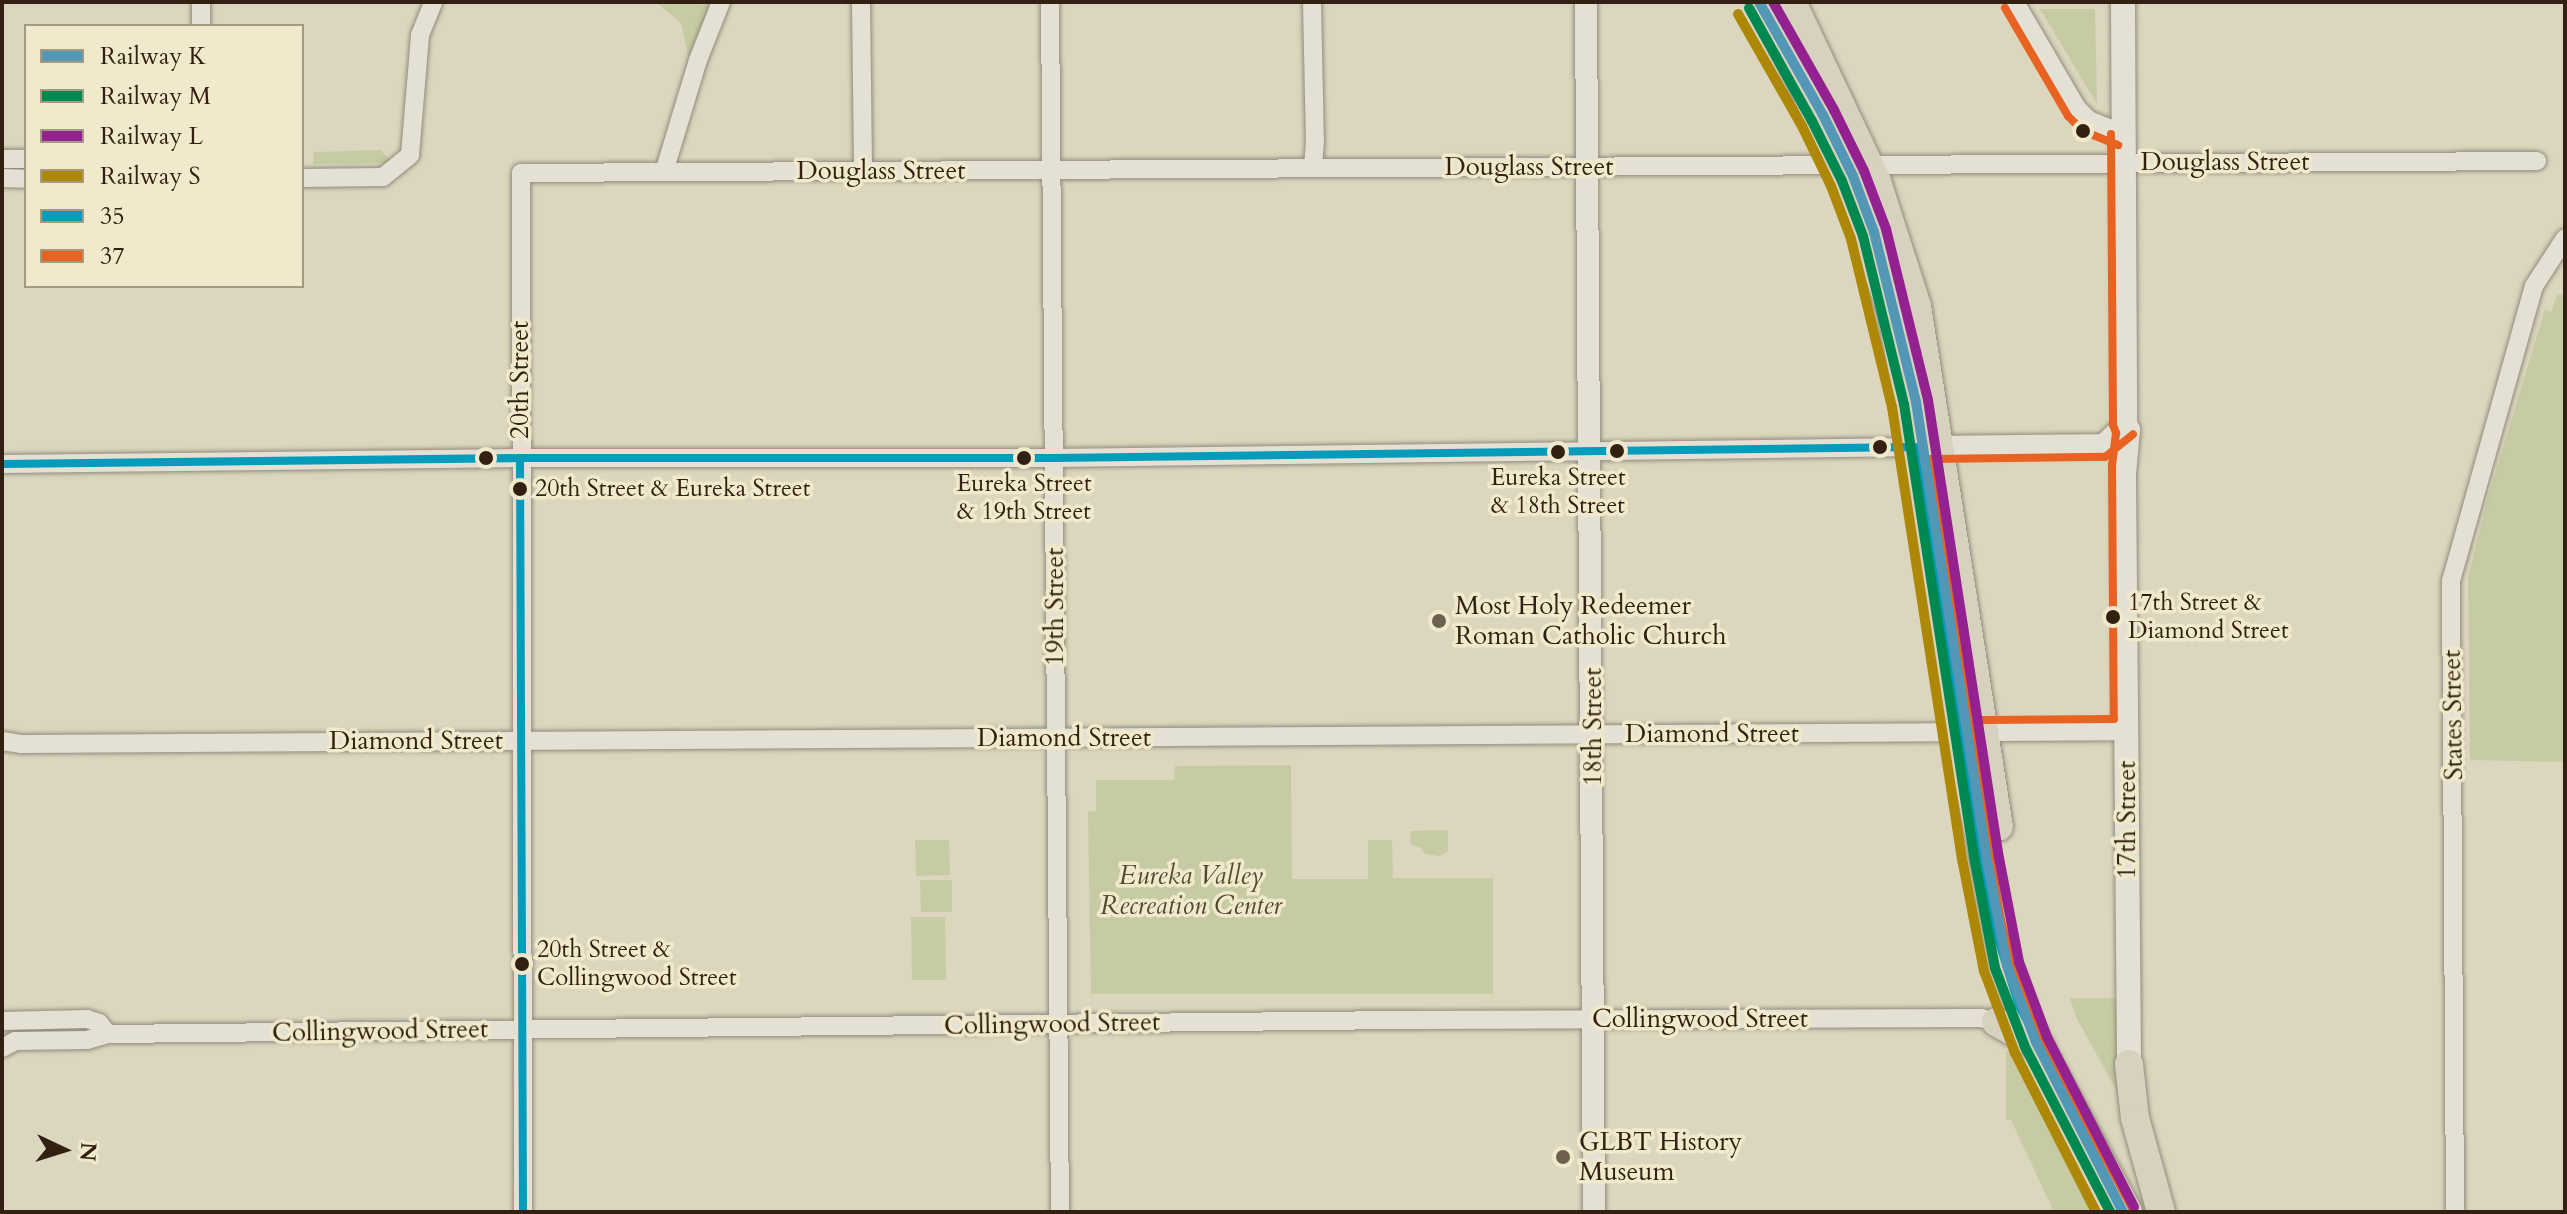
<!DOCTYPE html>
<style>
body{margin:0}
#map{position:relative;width:2567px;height:1214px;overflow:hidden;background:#dcd6be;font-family:Cardo,serif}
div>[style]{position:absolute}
.green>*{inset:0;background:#c6cba3}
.roads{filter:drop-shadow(0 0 2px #918b7c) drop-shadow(0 0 2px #918b7c)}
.minor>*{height:18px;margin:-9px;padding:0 9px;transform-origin:9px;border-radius:9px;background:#e4e0d4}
.tertiary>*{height:22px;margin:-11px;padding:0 11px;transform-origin:11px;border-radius:11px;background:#e4e0d4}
.secondary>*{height:24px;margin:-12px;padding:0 12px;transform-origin:12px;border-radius:12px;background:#e4e0d4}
.primary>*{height:28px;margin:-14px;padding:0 14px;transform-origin:14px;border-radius:14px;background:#d8d1bf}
.bus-1>*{height:8px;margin:-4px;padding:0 4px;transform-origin:4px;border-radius:4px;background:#059bbb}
.bus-2>*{height:8px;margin:-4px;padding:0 4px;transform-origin:4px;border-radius:4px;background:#e86221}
.rail-1>*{height:10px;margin:-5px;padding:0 5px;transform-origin:5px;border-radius:5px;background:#5297b6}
.rail-2>*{height:10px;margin:-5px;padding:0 5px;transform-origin:5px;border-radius:5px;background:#008851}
.rail-3>*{height:10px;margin:-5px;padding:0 5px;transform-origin:5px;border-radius:5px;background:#932290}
.rail-4>*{height:10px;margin:-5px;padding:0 5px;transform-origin:5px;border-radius:5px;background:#ad8807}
.dots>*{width:22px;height:22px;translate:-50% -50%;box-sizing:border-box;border:4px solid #f1e9cc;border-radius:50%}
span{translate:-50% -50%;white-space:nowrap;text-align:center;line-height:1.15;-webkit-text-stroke:7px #f1e9cc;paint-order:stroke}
.bus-label{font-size:24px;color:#322112}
.left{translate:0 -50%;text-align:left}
.street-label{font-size:26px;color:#322112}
.poi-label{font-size:26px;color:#322112}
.park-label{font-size:26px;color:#524931;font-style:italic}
.frame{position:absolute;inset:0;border:4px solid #322112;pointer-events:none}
.legend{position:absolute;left:24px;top:24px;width:280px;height:264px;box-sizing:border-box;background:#f1e9cc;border:2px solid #a59982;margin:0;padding:10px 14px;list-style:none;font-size:24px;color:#322112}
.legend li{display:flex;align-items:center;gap:16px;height:40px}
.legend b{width:40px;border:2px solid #a59982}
.north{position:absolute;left:24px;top:1110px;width:80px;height:80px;-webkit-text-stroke:6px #f1e9cc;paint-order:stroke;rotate:94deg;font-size:22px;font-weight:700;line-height:32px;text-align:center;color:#322112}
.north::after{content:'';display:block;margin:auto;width:28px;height:36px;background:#322112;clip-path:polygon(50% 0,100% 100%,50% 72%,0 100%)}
</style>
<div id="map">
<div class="green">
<div style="clip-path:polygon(656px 2px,721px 2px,698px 60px,688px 55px,681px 23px)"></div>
<div style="clip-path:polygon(2040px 9px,2095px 9px,2097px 104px)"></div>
<div style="clip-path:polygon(381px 150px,390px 160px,388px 163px,313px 164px,314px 152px)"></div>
<div style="clip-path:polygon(2561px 294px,2565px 296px,2565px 762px,2470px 760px,2468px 578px,2487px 501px,2545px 309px,2551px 312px,2557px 295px)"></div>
<div style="clip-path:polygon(1291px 765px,1292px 879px,1368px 879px,1368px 840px,1392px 840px,1393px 878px,1493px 878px,1493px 994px,1091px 994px,1088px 812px,1096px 811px,1096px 780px,1174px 780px,1175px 766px)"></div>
<div style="clip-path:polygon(1448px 830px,1448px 852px,1440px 856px,1425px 854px,1420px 847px,1411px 845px,1410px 831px)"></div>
<div style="clip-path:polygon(915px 840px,949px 840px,950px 875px,916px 876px)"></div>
<div style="clip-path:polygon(920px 880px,952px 880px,952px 912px,921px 912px)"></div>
<div style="clip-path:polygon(911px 917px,945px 917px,946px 980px,912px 980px)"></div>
<div style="clip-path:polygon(2070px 998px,2114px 998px,2121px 1005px,2119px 1095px,2076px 1017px)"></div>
<div style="clip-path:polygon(2014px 1048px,2098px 1212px,2054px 1212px,2011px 1120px,2006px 1120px,2006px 1052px)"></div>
</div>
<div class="roads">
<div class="minor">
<div style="left:861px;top:2px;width:169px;rotate:89.3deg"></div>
<div style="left:1050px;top:2px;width:1210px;rotate:89.53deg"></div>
<div style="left:1312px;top:2px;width:138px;rotate:88.8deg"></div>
<div style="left:1315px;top:140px;width:28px;rotate:94deg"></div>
<div style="left:2015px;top:2px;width:123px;rotate:59.7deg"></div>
<div style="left:2077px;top:108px;width:17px;rotate:45deg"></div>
<div style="left:2089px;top:120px;width:37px;rotate:22deg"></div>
<div style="left:201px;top:26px;width:24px;rotate:-90deg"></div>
<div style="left:2px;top:159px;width:24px"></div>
<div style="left:664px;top:172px;width:117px;rotate:-73.1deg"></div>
<div style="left:698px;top:60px;width:62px;rotate:-68.4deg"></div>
<div style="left:2px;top:178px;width:24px;rotate:2deg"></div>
<div style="left:302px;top:178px;width:81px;rotate:-0.7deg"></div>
<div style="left:383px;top:177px;width:35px;rotate:-39deg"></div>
<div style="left:410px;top:155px;width:120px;rotate:-85.2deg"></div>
<div style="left:420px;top:35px;width:35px;rotate:-68deg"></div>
<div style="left:2px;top:464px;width:518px;rotate:-0.66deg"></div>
<div style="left:520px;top:458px;width:534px"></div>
<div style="left:1054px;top:458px;width:863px;rotate:-0.73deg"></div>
<div style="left:2px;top:741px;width:20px;rotate:9deg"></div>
<div style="left:22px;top:744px;width:2104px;rotate:-0.35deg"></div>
<div style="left:2px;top:1021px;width:85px;rotate:-1.3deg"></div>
<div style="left:87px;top:1019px;width:13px;rotate:18deg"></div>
<div style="left:99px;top:1023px;width:14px;rotate:51deg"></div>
<div style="left:2px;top:1048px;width:15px;rotate:-28deg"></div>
<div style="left:15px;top:1041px;width:72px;rotate:-0.8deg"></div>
<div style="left:87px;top:1040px;width:22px;rotate:-16deg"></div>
<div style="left:108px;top:1034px;width:1304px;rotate:-0.62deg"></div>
<div style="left:1412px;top:1020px;width:569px;rotate:-0.2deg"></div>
<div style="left:1981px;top:1018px;width:16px;rotate:15deg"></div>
<div style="left:523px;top:1212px;width:1039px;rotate:-90.11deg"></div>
<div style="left:521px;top:173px;width:2016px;rotate:-0.34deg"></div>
<div style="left:2455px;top:1212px;width:631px;rotate:-90.36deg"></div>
<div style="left:2451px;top:581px;width:306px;rotate:-74.3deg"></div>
<div style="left:2534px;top:286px;width:57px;rotate:-57.1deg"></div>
</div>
<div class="tertiary">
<div style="left:1586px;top:2px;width:1210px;rotate:89.62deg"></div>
<div style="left:1926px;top:447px;width:178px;rotate:-0.6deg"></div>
<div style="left:2104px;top:445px;width:29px;rotate:-44deg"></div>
</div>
<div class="secondary">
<div style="left:2123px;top:2px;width:423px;rotate:89.7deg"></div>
<div style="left:2125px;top:425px;width:6px;rotate:59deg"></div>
<div style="left:2128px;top:430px;width:44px;rotate:95.2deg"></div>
<div style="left:2124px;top:474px;width:590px;rotate:89.51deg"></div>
</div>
<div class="primary">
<div style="left:1763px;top:2px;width:200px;rotate:64.6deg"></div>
<div style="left:1849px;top:183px;width:135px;rotate:71.8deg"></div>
<div style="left:1891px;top:311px;width:113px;rotate:78.8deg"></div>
<div style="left:1913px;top:422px;width:313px;rotate:81.6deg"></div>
<div style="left:1959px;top:732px;width:233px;rotate:78.9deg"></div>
<div style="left:2004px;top:961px;width:71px;rotate:69.3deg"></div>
<div style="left:2029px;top:1027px;width:210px;rotate:61.8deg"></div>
<div style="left:1792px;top:2px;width:199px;rotate:64.7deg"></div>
<div style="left:1877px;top:182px;width:130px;rotate:72.1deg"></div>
<div style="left:1917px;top:306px;width:527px;rotate:81.06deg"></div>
<div style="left:1996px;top:1022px;width:51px;rotate:29.6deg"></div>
<div style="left:2129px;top:1064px;width:54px;rotate:83.7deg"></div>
<div style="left:2135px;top:1118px;width:98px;rotate:74.5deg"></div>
</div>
</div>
<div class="bus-1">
<div style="left:520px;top:458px;width:754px;rotate:89.77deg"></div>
<div style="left:2px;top:464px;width:518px;rotate:-0.66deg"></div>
<div style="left:520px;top:458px;width:534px"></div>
<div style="left:1054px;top:458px;width:863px;rotate:-0.73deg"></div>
<div style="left:1917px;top:447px;width:288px;rotate:81.6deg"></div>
<div style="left:1959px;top:732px;width:211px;rotate:79.3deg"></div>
<div style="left:1998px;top:939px;width:70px;rotate:72.6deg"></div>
<div style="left:2019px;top:1006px;width:153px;rotate:61.9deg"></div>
</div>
<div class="bus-2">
<div style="left:2005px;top:8px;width:125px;rotate:59.7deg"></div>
<div style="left:2068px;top:116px;width:21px;rotate:45deg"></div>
<div style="left:2083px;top:131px;width:38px;rotate:22deg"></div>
<div style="left:2111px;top:134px;width:291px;rotate:89.6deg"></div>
<div style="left:2113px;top:425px;width:9px;rotate:69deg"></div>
<div style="left:2116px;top:433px;width:31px;rotate:97deg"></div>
<div style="left:2112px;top:464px;width:255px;rotate:89.6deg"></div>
<div style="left:2114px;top:719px;width:133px;rotate:179.6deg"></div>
<div style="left:1981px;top:720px;width:9px;rotate:153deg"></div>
<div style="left:1973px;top:724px;width:9px;rotate:108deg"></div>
<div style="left:1970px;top:733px;width:190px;rotate:80.6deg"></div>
<div style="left:2001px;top:920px;width:69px;rotate:75deg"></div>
<div style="left:2019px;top:987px;width:49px;rotate:67.1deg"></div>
<div style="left:2038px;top:1032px;width:204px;rotate:61.9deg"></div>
<div style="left:1986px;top:791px;width:63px;rotate:-103.8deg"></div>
<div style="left:1971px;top:730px;width:274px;rotate:-98.4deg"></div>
<div style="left:1931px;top:459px;width:174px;rotate:-0.7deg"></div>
<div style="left:2105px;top:457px;width:36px;rotate:-39deg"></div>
</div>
<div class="rail-1">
<div style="left:1759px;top:2px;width:130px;rotate:60.5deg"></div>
<div style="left:1823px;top:115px;width:68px;rotate:63.8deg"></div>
<div style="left:1853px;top:176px;width:60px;rotate:69.4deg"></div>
<div style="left:1874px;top:232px;width:175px;rotate:76.1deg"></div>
<div style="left:1916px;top:402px;width:463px;rotate:81.2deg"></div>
<div style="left:1987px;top:860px;width:107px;rotate:79.2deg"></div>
<div style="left:2007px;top:965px;width:82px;rotate:69.4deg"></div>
<div style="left:2036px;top:1042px;width:191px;rotate:62.9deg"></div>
</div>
<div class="rail-2">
<div style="left:1749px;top:8px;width:129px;rotate:60.9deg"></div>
<div style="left:1812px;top:121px;width:67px;rotate:63.4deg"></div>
<div style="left:1842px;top:181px;width:59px;rotate:69.1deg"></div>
<div style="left:1863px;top:236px;width:173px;rotate:76.3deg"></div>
<div style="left:1904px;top:404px;width:463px;rotate:81.2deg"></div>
<div style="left:1975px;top:862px;width:108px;rotate:79.3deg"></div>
<div style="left:1995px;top:968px;width:85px;rotate:69.2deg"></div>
<div style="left:2025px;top:1047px;width:186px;rotate:62.7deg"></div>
</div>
<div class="rail-3">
<div style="left:1773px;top:2px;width:124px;rotate:60.5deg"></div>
<div style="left:1834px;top:110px;width:68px;rotate:63.8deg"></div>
<div style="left:1864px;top:171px;width:62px;rotate:69.2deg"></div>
<div style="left:1886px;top:229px;width:176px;rotate:76.2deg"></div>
<div style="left:1928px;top:400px;width:463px;rotate:81.2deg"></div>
<div style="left:1999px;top:858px;width:106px;rotate:79.1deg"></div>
<div style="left:2019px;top:962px;width:80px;rotate:69.5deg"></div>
<div style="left:2047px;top:1037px;width:191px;rotate:62.9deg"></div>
</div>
<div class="rail-4">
<div style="left:1738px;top:14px;width:129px;rotate:60.3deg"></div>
<div style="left:1802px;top:126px;width:67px;rotate:64.2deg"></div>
<div style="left:1831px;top:186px;width:57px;rotate:69.3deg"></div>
<div style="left:1851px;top:239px;width:173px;rotate:76.3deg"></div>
<div style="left:1892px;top:407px;width:462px;rotate:81.2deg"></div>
<div style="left:1963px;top:864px;width:109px;rotate:78.9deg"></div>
<div style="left:1984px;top:971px;width:88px;rotate:69.3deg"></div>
<div style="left:2015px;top:1053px;width:178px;rotate:63deg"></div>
</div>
<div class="dots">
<div style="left:2083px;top:131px;background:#322112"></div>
<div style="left:1880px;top:447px;background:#322112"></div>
<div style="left:1617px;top:451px;background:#322112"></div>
<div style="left:1558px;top:452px;background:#322112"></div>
<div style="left:486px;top:458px;background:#322112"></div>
<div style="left:1024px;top:458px;background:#322112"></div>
<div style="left:520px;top:489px;background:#322112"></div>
<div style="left:2113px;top:617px;background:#322112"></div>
<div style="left:1439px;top:621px;background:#6e604e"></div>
<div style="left:522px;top:964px;background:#322112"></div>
<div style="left:1563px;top:1157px;background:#6e604e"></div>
</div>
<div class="bus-label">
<span style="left:1558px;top:492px">Eureka Street<br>&amp; 18th Street</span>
<span style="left:1024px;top:498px">Eureka Street<br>&amp; 19th Street</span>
<span class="left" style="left:535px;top:489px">20th Street &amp; Eureka Street</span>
<span class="left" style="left:2128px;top:617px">17th Street &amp;<br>Diamond Street</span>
<span class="left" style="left:537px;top:964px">20th Street &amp;<br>Collingwood Street</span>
</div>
<div class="street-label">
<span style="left:2225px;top:162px">Douglass Street</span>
<span style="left:1529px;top:167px">Douglass Street</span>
<span style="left:881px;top:171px">Douglass Street</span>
<span style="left:520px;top:380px;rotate:-90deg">20th Street</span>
<span style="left:1055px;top:607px;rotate:-90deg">19th Street</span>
<span style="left:2453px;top:715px;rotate:-91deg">States Street</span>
<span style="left:1593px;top:727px;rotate:-90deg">18th Street</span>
<span style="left:1712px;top:734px">Diamond Street</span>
<span style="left:1064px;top:738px">Diamond Street</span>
<span style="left:416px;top:741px">Diamond Street</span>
<span style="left:2127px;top:820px;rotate:-90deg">17th Street</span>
<span style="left:1700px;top:1019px">Collingwood Street</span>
<span style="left:1052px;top:1024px;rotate:-1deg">Collingwood Street</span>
<span style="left:380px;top:1031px;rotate:-1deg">Collingwood Street</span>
</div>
<div class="poi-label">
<span class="left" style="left:1455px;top:621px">Most Holy Redeemer<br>Roman Catholic Church</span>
<span class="left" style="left:1579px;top:1157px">GLBT History<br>Museum</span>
</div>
<div class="park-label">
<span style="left:1191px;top:891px">Eureka Valley<br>Recreation Center</span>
</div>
<div class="frame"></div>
<ul class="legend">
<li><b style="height:10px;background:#5297b6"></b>Railway K</li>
<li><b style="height:10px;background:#008851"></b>Railway M</li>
<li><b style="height:10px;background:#932290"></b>Railway L</li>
<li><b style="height:10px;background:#ad8807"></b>Railway S</li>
<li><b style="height:10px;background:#059bbb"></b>35</li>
<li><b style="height:10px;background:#e86221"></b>37</li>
</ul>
<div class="north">N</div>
</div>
